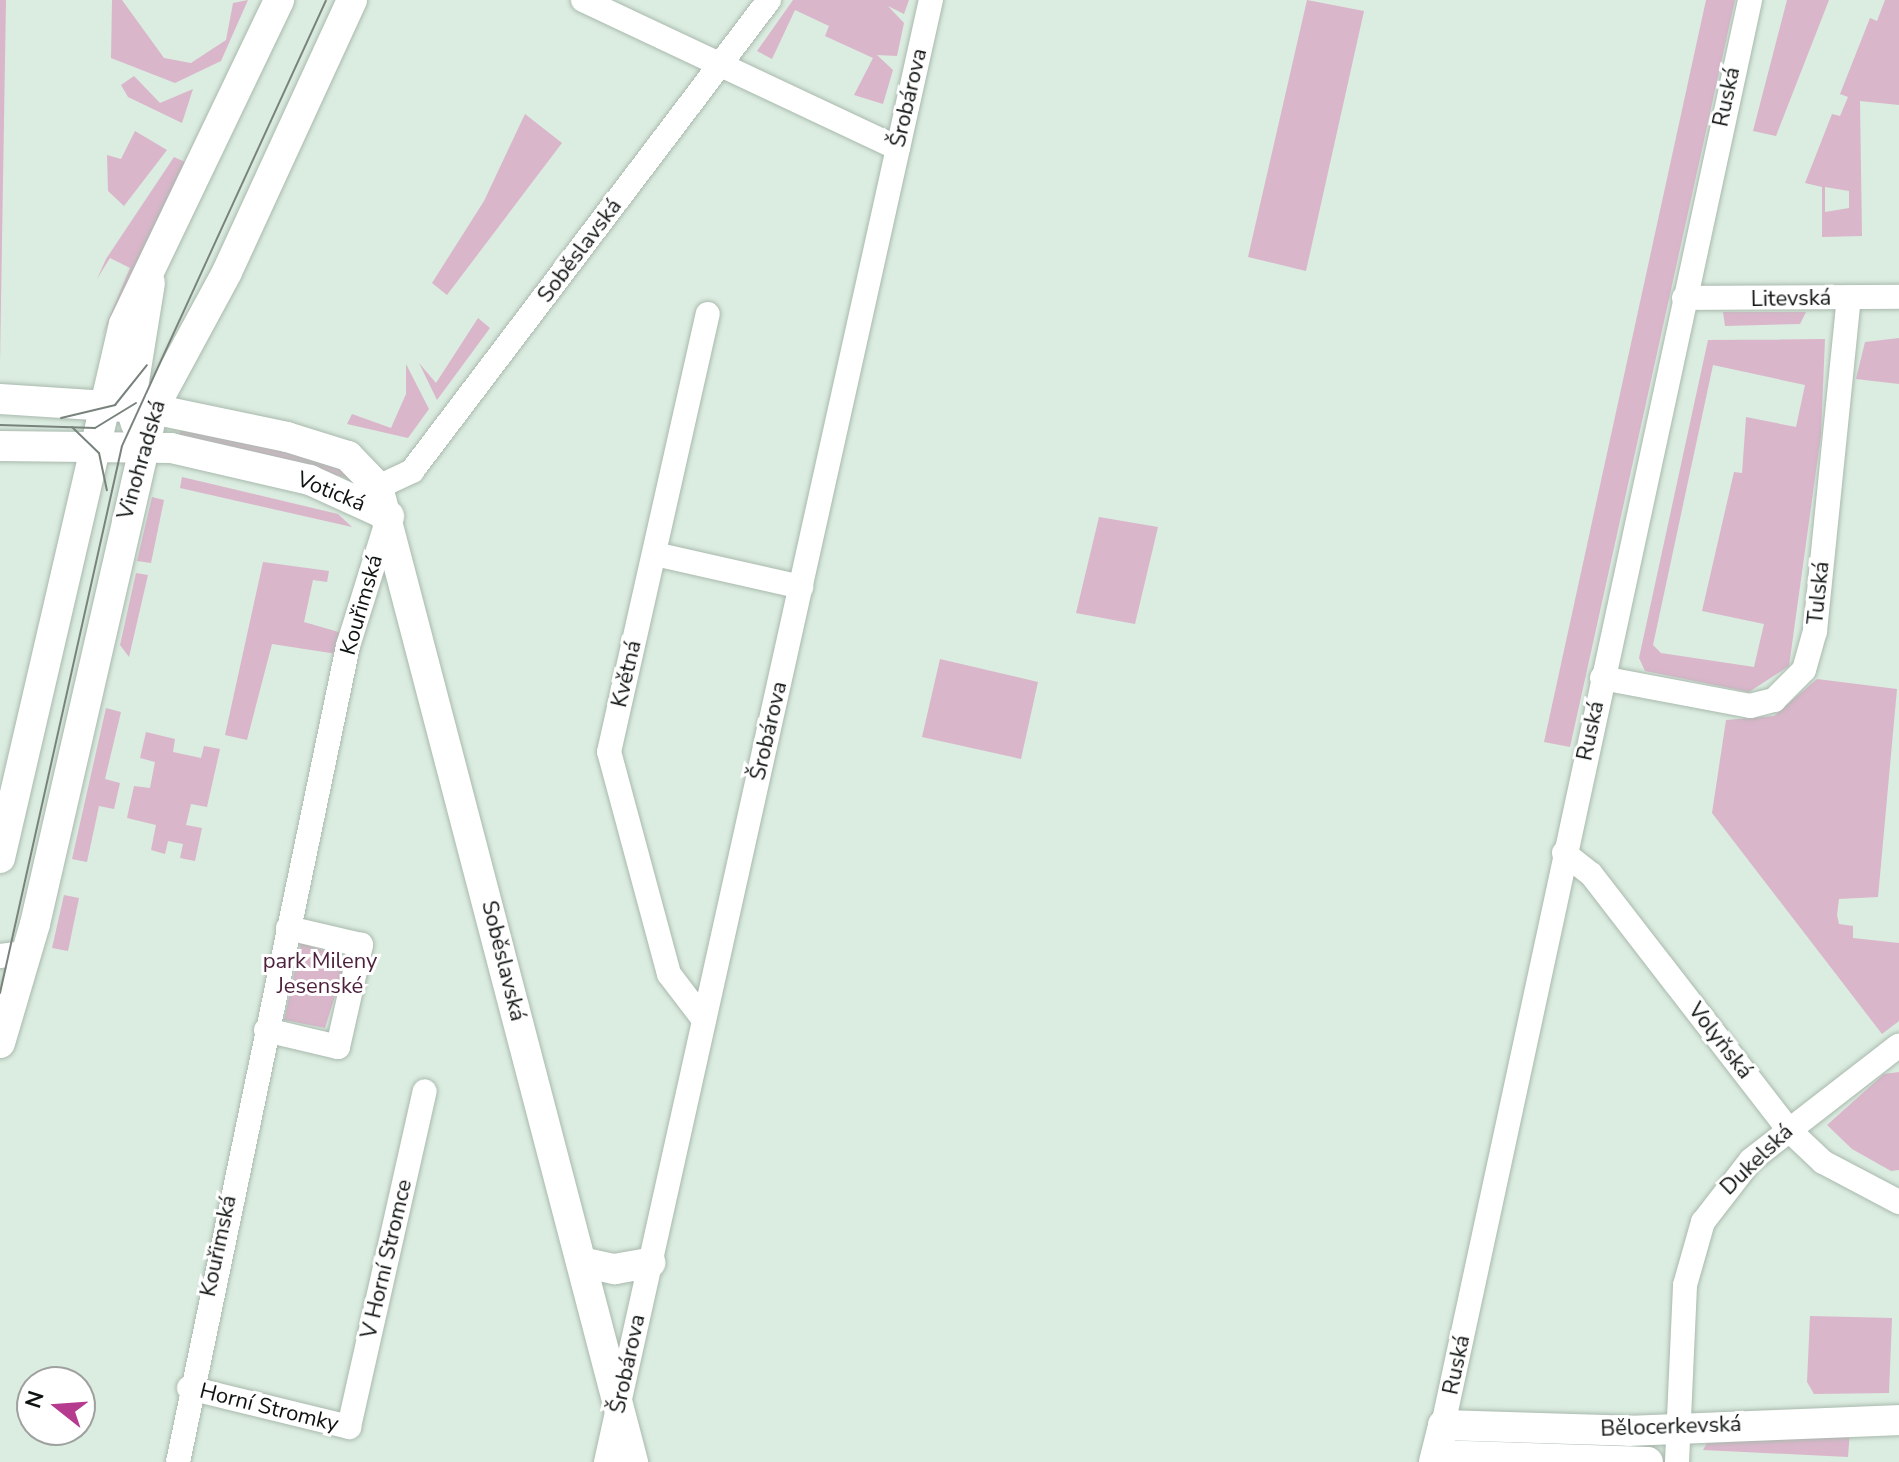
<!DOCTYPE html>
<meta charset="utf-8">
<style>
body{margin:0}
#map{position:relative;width:1899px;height:1462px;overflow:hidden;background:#dbece0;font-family:"Nunito Sans",sans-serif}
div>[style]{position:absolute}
.green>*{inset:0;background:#dab6cb}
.roads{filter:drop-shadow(0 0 2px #a9b9ad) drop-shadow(0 0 2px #a9b9ad)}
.minor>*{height:24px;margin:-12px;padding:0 12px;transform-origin:12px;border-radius:12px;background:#fff}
.major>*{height:30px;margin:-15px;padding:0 15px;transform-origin:15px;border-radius:15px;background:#fff}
.tram>*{height:2px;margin:-1px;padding:0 1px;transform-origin:1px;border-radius:1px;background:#78837b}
span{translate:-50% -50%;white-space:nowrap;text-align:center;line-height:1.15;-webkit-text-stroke:6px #fff;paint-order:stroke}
.street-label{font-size:22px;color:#0f1410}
.park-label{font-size:22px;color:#4c1f3c}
.north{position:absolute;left:16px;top:1366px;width:80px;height:80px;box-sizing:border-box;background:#fff;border:2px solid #9fa19f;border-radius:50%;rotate:287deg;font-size:22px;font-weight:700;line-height:32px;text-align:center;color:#0f1410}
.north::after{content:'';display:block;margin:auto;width:28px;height:36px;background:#b53b8e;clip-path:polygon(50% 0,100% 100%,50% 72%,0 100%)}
</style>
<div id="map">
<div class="green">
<div style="clip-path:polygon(0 0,6px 0,0 362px)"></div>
<div style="clip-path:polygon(112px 0,122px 0,164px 58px,191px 63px,226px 40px,233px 3px,248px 0,221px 61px,175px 83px,111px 58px)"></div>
<div style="clip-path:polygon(793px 0,909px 0,904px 14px,888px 6px,904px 23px,897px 56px,877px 55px,893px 70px,883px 104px,854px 95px,873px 58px,825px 36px,829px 26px,795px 10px,772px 59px,757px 51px)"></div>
<div style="clip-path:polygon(1307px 0,1364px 11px,1306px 271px,1248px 257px)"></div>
<div style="clip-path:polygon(1706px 0,1735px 0,1570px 747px,1544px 742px)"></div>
<div style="clip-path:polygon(1787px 0,1829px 0,1776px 136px,1753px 131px)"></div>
<div style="clip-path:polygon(evenodd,1885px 0,1899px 0,1899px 105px,1860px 101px,1862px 236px,1822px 237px,1822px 187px,1805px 183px,1832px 114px,1840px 116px,1848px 97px,1840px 94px,1870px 18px,1877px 21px,1885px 0,1825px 187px,1849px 191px,1849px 208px,1825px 212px,1825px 187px)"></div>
<div style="clip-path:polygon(134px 76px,160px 103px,193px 89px,182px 123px,128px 97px,121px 85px)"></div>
<div style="clip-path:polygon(525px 114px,562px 143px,447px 295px,432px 283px,484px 201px)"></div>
<div style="clip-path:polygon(135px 131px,167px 150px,124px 206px,108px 191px,107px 155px,121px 159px)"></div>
<div style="clip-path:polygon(174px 157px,185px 162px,101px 337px,130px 268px,110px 258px,97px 279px,106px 259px)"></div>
<div style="clip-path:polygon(1723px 312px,1806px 312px,1800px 324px,1725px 326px)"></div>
<div style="clip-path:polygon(478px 318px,490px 328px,437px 400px,419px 363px,436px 383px)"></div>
<div style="clip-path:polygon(1899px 338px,1899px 384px,1856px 379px,1865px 342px)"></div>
<div style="clip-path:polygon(evenodd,1825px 339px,1821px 435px,1789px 666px,1749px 692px,1645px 671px,1639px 658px,1708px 340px,1825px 339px,1713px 365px,1805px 385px,1796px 427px,1746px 417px,1742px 473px,1734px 472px,1702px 611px,1764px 624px,1754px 667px,1661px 653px,1653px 645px,1713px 365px)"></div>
<div style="clip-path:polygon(406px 364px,429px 409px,408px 438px,347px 424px,352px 414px,391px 428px,406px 394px)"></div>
<div style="clip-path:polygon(183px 423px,337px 466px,353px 479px,178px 439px)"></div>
<div style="clip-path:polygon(182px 477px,338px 514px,352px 527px,180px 488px)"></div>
<div style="clip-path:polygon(152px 497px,164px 500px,151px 563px,137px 561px)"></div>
<div style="clip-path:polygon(1099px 517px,1158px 527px,1135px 624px,1076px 613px)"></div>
<div style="clip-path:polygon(263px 562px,329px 571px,327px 582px,313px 580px,304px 622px,342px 633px,337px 654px,272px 644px,247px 740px,225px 735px)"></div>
<div style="clip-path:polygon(136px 573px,148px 575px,129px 657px,120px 645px)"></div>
<div style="clip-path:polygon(940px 659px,1038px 682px,1021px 759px,922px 737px)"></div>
<div style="clip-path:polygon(1817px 679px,1897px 689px,1878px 897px,1839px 899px,1837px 915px,1839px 924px,1853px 926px,1853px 938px,1899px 943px,1899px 1021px,1882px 1034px,1712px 813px,1726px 720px,1774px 716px)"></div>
<div style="clip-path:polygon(106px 708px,121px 712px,105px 779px,120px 783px,114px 809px,99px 806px,87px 862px,72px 859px)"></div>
<div style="clip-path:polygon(146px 732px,175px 739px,173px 752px,201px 758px,204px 746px,220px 749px,207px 807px,191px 804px,186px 825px,202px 828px,195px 861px,180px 858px,183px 844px,168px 841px,165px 854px,151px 850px,156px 825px,127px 818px,134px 786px,150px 788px,155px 762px,140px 758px)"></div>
<div style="clip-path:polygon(64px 895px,79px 898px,68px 951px,52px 948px)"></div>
<div style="clip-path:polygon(301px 943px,347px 958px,325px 1028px,284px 1020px)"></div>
<div style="clip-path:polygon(1899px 1072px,1899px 1170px,1891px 1171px,1852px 1149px,1827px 1125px,1884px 1074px)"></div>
<div style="clip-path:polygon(1810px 1316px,1892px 1318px,1889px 1393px,1814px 1394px,1807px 1382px)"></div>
<div style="clip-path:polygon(1850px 1431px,1848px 1457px,1703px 1450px,1707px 1443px)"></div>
</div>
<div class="roads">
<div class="minor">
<div style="left:583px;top:0;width:348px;rotate:25.2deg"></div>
<div style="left:1684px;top:298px;width:215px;rotate:-0.3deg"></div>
<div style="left:378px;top:487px;width:38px;rotate:-25deg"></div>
<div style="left:412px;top:471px;width:591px;rotate:-52.84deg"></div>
<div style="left:655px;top:554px;width:150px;rotate:12.7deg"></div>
<div style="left:1602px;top:678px;width:151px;rotate:10.7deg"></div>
<div style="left:1750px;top:706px;width:25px;rotate:-14deg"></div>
<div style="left:1774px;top:700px;width:42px;rotate:-45deg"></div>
<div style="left:1804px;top:670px;width:41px;rotate:-74.2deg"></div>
<div style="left:1815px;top:631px;width:335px;rotate:-84.2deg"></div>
<div style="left:1564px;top:853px;width:34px;rotate:38deg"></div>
<div style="left:1591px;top:874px;width:322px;rotate:52.3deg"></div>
<div style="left:1788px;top:1129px;width:48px;rotate:43.3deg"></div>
<div style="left:1823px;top:1162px;width:86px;rotate:27.8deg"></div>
<div style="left:0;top:956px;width:25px;rotate:-7deg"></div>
<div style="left:704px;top:1020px;width:58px;rotate:-127.3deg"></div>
<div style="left:669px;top:974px;width:230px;rotate:-105.1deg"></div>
<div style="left:609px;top:752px;width:449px;rotate:-77.3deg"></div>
<div style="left:266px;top:1030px;width:74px;rotate:13.3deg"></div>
<div style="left:338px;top:1047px;width:105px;rotate:-77.3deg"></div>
<div style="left:361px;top:945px;width:75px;rotate:-166.9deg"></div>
<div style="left:189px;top:1388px;width:165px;rotate:13.7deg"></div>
<div style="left:349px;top:1427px;width:344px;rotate:-77.3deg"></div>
<div style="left:1443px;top:1425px;width:1458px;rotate:-77.84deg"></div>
<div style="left:178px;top:1462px;width:834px;rotate:-78.23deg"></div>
<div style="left:348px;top:646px;width:134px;rotate:-72.6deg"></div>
<div style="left:606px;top:1462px;width:1498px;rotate:-77.47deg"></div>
<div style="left:1677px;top:1462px;width:177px;rotate:-87.4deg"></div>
<div style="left:1685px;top:1285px;width:66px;rotate:-74.1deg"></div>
<div style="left:1703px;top:1222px;width:78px;rotate:-52.3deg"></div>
<div style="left:1751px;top:1160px;width:187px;rotate:-37.8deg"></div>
</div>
<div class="major">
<div style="left:0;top:399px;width:153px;rotate:3.7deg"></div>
<div style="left:153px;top:409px;width:137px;rotate:11.8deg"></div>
<div style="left:287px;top:437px;width:64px;rotate:17.3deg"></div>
<div style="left:348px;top:456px;width:43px;rotate:45.9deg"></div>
<div style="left:378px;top:487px;width:1008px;rotate:75.34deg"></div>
<div style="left:136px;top:424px;width:19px;rotate:-108deg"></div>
<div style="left:130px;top:406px;width:125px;rotate:-80.8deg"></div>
<div style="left:0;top:446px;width:171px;rotate:0.7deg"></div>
<div style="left:171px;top:448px;width:143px;rotate:13deg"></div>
<div style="left:310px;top:480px;width:87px;rotate:24.5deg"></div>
<div style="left:0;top:858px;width:548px;rotate:-76.93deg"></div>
<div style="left:124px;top:324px;width:359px;rotate:-64.4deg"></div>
<div style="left:0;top:1043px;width:124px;rotate:-73.6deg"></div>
<div style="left:35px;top:924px;width:528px;rotate:-77.09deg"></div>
<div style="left:153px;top:409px;width:156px;rotate:-61.6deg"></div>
<div style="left:227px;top:272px;width:299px;rotate:-65.3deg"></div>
<div style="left:581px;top:1262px;width:35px;rotate:12deg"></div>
<div style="left:615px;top:1269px;width:36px;rotate:-10deg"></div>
<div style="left:1436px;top:1455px;width:212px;rotate:1.9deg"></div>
<div style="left:1434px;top:1462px;width:38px;rotate:-76deg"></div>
<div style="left:1443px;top:1425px;width:186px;rotate:1.8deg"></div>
<div style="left:1629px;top:1431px;width:270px;rotate:-2.3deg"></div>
</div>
</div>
<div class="tram">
<div style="left:61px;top:418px;width:56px;rotate:-13.5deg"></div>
<div style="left:115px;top:405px;width:51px;rotate:-51.3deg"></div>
<div style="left:0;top:425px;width:95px;rotate:1.8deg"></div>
<div style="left:95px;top:428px;width:48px;rotate:-31.4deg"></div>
<div style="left:72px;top:427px;width:37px;rotate:44deg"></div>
<div style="left:99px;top:453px;width:38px;rotate:78deg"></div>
<div style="left:0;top:993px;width:560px;rotate:-77.43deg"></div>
<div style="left:122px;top:446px;width:490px;rotate:-65.4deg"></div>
</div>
<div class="street-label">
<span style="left:1727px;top:97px;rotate:-78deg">Ruská</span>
<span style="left:909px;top:98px;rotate:-77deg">Šrobárova</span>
<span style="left:580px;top:251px;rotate:-53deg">Soběslavská</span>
<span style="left:1791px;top:299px;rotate:-1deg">Litevská</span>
<span style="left:142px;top:460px;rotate:-74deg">Vinohradská</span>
<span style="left:331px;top:492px;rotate:22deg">Votická</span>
<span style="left:1819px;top:593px;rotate:-84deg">Tulská</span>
<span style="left:362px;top:605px;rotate:-74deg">Kouřimská</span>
<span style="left:627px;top:674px;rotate:-77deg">Květná</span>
<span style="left:769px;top:731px;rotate:-77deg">Šrobárova</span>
<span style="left:1591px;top:731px;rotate:-78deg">Ruská</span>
<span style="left:503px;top:961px;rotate:76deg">Soběslavská</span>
<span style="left:1720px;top:1041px;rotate:52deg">Volyňská</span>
<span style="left:1757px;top:1160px;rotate:-44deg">Dukelská</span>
<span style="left:219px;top:1246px;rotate:-78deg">Kouřimská</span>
<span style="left:387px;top:1259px;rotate:-77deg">V Horní Stromce</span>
<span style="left:628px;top:1364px;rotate:-78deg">Šrobárova</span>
<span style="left:1457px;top:1365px;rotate:-78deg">Ruská</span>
<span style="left:269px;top:1408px;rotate:14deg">Horní Stromky</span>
<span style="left:1671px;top:1427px;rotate:-2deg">Bělocerkevská</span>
</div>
<div class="park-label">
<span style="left:320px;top:974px">park Mileny<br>Jesenské</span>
</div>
<div class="north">N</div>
</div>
